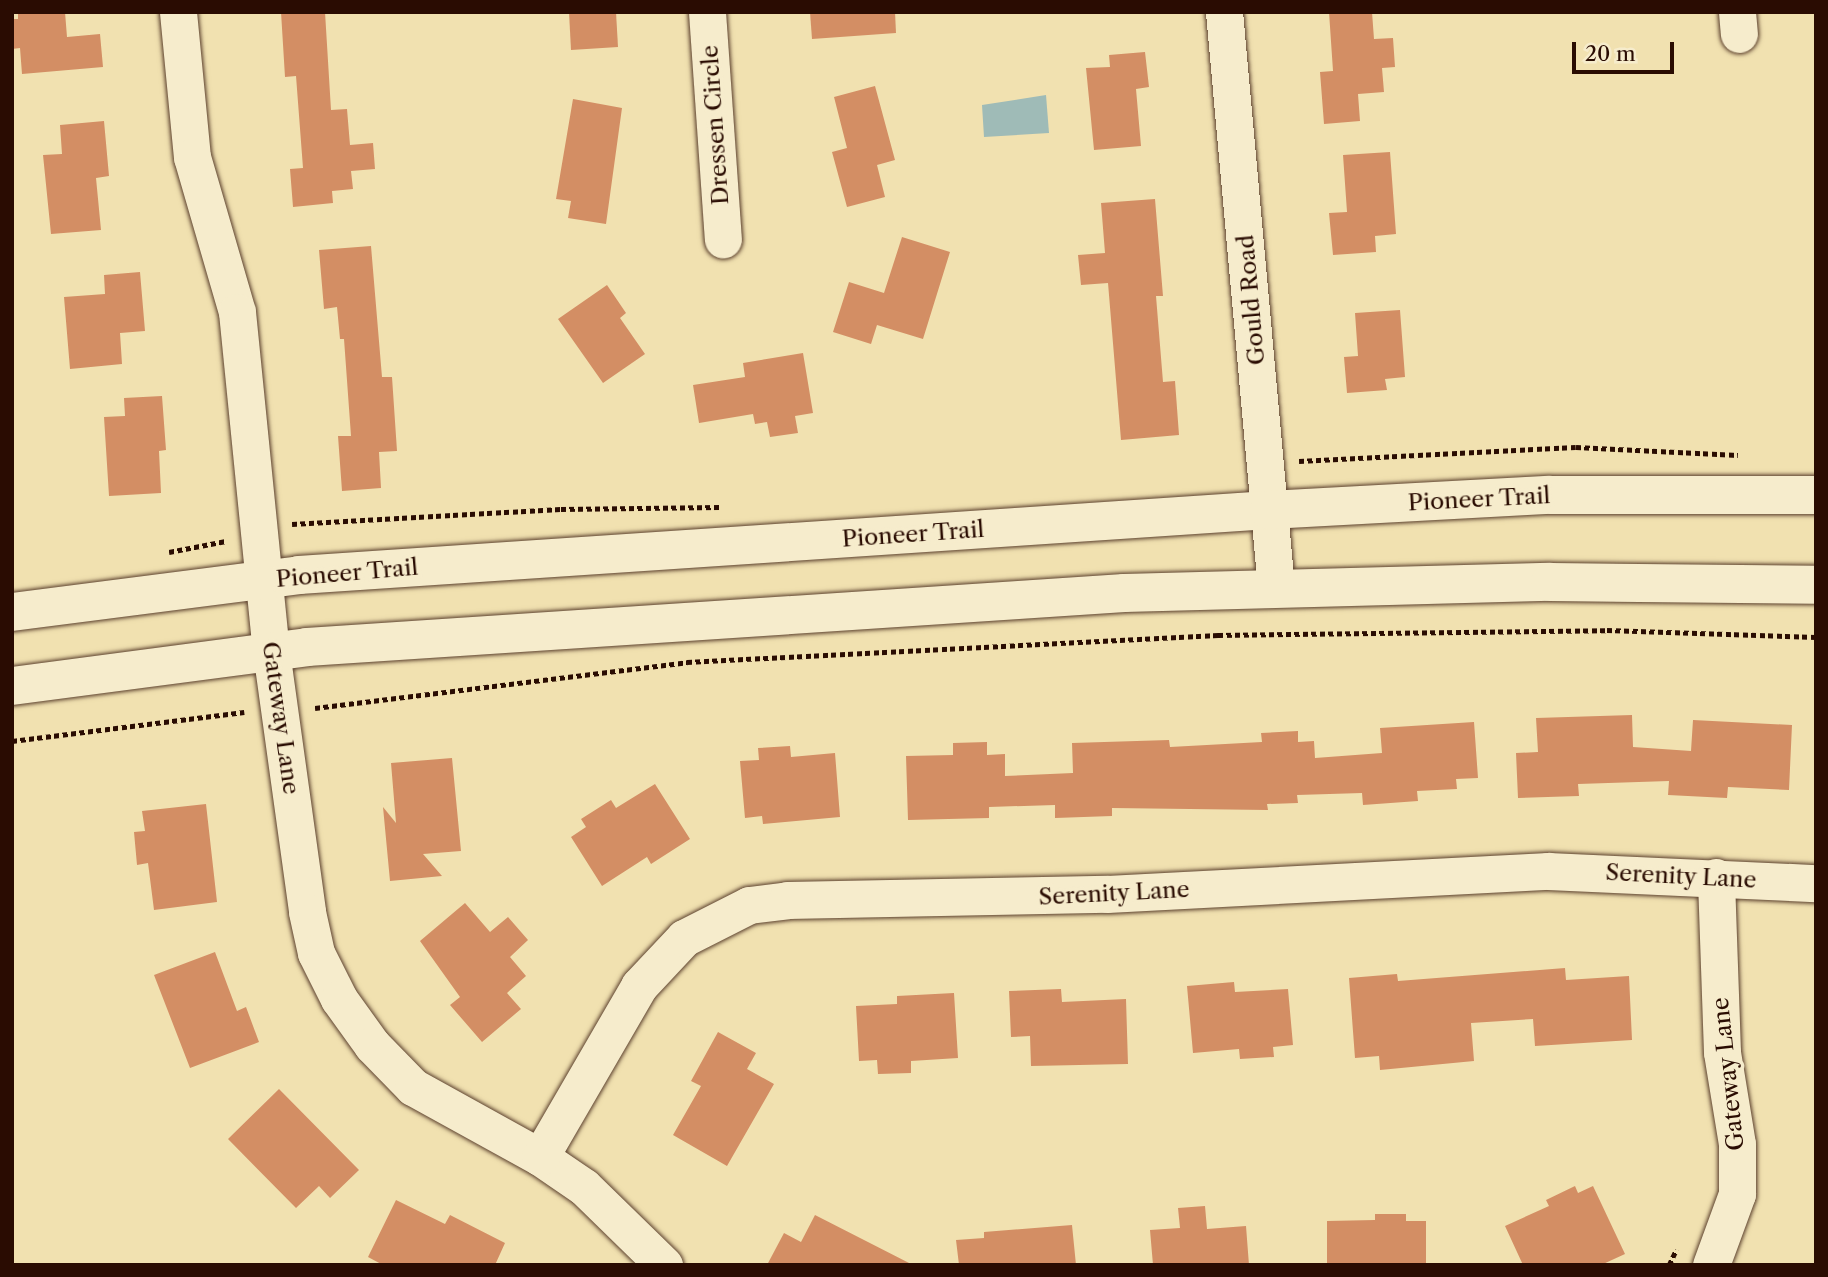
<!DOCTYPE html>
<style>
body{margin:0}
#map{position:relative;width:1828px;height:1277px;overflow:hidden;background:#f1e1b0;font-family:"Libre Caslon Text",serif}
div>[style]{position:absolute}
.water>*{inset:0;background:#9fbbb7}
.building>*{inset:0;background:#d38e64}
.path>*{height:4.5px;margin-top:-2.25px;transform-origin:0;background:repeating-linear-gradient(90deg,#2a0c02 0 5px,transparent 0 8.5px)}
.roads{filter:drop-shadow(0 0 2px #5c412e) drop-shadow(0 0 2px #5c412e)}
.street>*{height:37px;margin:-18.5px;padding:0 18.5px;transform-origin:18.5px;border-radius:18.5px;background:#f6eccc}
.secondary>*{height:38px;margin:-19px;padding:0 19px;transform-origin:19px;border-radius:19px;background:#f6eccc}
span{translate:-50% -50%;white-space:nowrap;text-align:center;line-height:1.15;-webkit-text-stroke:7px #f6eccc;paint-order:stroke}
.street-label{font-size:23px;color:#2a0c02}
.frame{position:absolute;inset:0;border:14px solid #2a0c02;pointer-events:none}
.scale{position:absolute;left:1572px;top:42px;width:102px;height:32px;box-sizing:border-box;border:4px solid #2a0c02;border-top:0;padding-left:9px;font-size:21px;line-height:24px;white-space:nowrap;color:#2a0c02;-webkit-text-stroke:5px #f6eccc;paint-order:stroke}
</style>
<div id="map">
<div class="water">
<div style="clip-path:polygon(1046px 95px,1049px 133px,984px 137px,982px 105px)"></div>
</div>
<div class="building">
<div style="clip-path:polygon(18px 12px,65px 12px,67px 37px,100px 34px,103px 67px,22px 74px,20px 48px,12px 49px,12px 19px,18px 19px)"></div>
<div style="clip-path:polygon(281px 12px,325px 12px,331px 110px,347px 109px,350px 145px,373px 143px,375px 169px,351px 171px,353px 189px,332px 191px,333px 203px,293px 207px,290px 169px,303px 168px,296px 76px,285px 77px)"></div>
<div style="clip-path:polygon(569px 12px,616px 12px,618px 47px,571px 50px)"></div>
<div style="clip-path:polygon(810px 12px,895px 12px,896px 33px,812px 39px)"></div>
<div style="clip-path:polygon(1329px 12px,1372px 12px,1374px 39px,1393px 38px,1395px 67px,1382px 68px,1384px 92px,1358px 94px,1360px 121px,1324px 124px,1320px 72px,1333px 71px)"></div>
<div style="clip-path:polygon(1145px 52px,1149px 87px,1136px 89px,1141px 146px,1094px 150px,1086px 68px,1110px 67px,1109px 55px)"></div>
<div style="clip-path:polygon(875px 86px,895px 160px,877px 165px,885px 197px,847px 207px,832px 152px,847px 148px,834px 97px)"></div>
<div style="clip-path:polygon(573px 99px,622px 108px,606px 224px,568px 218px,571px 201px,556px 199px)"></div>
<div style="clip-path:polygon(104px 121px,109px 176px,96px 178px,101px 230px,51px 234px,43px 155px,62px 154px,60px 125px)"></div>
<div style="clip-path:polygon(1390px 152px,1396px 234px,1375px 236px,1376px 252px,1333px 255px,1329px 213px,1347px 212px,1343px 155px)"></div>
<div style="clip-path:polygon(1155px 199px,1163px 296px,1156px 296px,1163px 382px,1175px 381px,1179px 435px,1121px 440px,1108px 283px,1081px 285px,1078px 255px,1105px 253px,1101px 203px)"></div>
<div style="clip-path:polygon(902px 237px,950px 252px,923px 339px,877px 325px,871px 344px,833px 332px,849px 282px,884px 293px)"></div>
<div style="clip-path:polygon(371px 246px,382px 377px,392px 377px,397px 451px,379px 452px,381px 488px,342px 491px,338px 436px,351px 436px,344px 339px,340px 339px,337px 307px,324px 309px,319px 250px)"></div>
<div style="clip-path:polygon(140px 272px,145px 331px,120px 333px,122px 364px,70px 369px,64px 297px,105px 294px,104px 275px)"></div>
<div style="clip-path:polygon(607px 285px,626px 313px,620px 318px,645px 354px,603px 383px,558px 319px)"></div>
<div style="clip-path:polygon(1400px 310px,1405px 377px,1385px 379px,1387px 390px,1347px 393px,1344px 357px,1358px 356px,1355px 313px)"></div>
<div style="clip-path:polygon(803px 353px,813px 413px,795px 416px,798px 433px,770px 437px,767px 422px,755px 424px,753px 414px,699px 423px,693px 385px,745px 377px,743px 363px)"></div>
<div style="clip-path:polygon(162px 396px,166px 450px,159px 451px,161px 493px,109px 496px,104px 417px,125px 416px,124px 398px)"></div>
<div style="clip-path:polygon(1632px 715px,1633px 747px,1691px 751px,1693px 720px,1792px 725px,1789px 790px,1728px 787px,1727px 798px,1668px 795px,1669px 781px,1578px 784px,1579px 796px,1518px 798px,1516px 753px,1538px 752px,1536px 718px)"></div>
<div style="clip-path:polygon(1474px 722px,1478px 778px,1456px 779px,1457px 789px,1417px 791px,1418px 801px,1363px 805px,1362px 793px,1297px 795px,1298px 803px,1267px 804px,1268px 810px,1112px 808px,1112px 816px,1055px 818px,1055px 805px,989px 807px,989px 818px,908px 820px,906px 756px,953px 755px,953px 743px,987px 742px,987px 755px,1005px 754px,1005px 776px,1073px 773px,1072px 743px,1169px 740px,1170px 747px,1262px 742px,1261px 733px,1298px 731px,1298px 742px,1314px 741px,1315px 758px,1382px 753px,1380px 728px)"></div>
<div style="clip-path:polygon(790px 746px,791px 757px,835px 753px,840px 817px,763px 824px,762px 816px,745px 818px,740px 761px,759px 760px,758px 748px)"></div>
<div style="clip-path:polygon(452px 758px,461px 851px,423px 854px,442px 876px,390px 881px,383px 807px,396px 823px,391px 763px)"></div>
<div style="clip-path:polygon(655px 784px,690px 839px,651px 864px,647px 857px,602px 886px,571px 837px,586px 827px,581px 819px,611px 800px,616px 808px)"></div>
<div style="clip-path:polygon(206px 804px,217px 902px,154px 910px,148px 863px,137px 865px,134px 832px,145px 831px,142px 811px)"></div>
<div style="clip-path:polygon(465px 903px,490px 932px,508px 917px,528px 940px,510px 957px,526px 976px,507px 993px,521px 1009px,482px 1042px,450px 1005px,460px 997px,420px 941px)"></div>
<div style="clip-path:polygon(215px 952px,237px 1011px,246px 1007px,259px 1042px,190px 1068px,154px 975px)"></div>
<div style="clip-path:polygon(1565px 968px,1566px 980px,1629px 976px,1632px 1040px,1535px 1046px,1533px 1019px,1471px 1023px,1474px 1061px,1380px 1070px,1379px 1056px,1355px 1058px,1349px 978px,1397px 974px,1398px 981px)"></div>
<div style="clip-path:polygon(1234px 982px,1235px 992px,1288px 989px,1293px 1045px,1273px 1047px,1274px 1057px,1240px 1059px,1239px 1049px,1193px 1053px,1187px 986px)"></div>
<div style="clip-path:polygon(1061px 989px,1062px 1002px,1126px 999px,1128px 1064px,1031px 1066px,1030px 1036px,1011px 1037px,1009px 991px)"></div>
<div style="clip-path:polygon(954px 993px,958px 1058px,911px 1061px,911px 1073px,878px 1074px,877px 1060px,859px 1061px,856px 1006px,897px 1004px,897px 996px)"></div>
<div style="clip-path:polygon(718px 1032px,756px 1053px,747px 1069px,774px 1084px,727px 1166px,673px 1135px,701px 1086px,691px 1081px)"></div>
<div style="clip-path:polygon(279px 1089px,359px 1170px,330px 1198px,319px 1186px,296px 1208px,228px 1139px)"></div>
<div style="clip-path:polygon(1575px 1186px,1578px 1193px,1593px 1186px,1625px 1254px,1601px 1265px,1523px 1265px,1505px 1226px,1549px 1206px,1546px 1200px)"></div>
<div style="clip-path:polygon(396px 1200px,445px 1224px,450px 1215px,505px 1243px,495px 1265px,383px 1265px,368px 1257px)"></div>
<div style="clip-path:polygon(1205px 1206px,1207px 1229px,1246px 1226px,1249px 1265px,1153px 1265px,1150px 1230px,1180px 1228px,1178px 1208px)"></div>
<div style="clip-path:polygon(1375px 1214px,1406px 1214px,1406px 1221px,1426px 1221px,1426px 1265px,1327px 1265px,1327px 1221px,1375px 1220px)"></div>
<div style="clip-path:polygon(815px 1215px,913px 1265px,767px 1265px,784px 1233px,801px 1242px)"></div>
<div style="clip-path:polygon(1072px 1225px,1076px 1265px,959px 1265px,956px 1240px,984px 1238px,984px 1232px)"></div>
</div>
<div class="path">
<div style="left:1299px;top:461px;width:277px;rotate:-2.9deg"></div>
<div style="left:1576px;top:447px;width:162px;rotate:2.8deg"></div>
<div style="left:292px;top:524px;width:269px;rotate:-3.2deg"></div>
<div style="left:561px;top:509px;width:159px;rotate:-0.7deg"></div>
<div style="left:169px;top:552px;width:58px;rotate:-10.9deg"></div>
<div style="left:315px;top:708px;width:375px;rotate:-7deg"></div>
<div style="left:687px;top:662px;width:532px;rotate:-2.91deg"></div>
<div style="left:1218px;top:635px;width:389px;rotate:-0.7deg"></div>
<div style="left:1607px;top:630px;width:209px;rotate:1.9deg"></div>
<div style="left:12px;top:741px;width:234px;rotate:-7.1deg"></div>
<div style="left:1669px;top:1265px;width:17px;rotate:-65deg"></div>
</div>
<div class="roads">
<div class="street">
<div style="left:178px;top:12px;width:146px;rotate:84.5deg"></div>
<div style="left:192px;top:157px;width:161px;rotate:73.8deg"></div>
<div style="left:237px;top:312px;width:341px;rotate:84.3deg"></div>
<div style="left:271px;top:651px;width:263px;rotate:82.1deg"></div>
<div style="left:307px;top:912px;width:42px;rotate:77.6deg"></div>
<div style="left:316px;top:953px;width:51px;rotate:63.4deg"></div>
<div style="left:339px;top:999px;width:57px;rotate:54.3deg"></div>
<div style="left:372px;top:1045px;width:59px;rotate:45.7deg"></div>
<div style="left:413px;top:1087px;width:145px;rotate:28.9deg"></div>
<div style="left:540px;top:1157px;width:53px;rotate:34.3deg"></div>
<div style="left:584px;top:1187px;width:112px;rotate:44.3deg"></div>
<div style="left:707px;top:12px;width:228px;rotate:86deg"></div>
<div style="left:1224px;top:12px;width:578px;rotate:84.84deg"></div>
<div style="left:1737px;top:12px;width:22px;rotate:85deg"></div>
<div style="left:540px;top:1157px;width:198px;rotate:-59.9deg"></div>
<div style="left:639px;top:986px;width:66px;rotate:-46.8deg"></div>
<div style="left:684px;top:938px;width:73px;rotate:-26.9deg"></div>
<div style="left:749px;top:905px;width:38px;rotate:-7deg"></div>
<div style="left:787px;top:900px;width:320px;rotate:-1.1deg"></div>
<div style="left:1107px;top:894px;width:442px;rotate:-3deg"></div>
<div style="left:1548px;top:871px;width:268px;rotate:2.6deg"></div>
<div style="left:1711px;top:1265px;width:76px;rotate:-69.9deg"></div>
<div style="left:1737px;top:1194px;width:50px;rotate:-90deg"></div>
<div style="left:1737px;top:1144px;width:93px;rotate:-99.3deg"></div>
<div style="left:1722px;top:1052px;width:175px;rotate:-92deg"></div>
</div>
<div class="secondary">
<div style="left:12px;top:612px;width:289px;rotate:-7.3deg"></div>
<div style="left:299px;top:575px;width:972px;rotate:-3.83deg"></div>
<div style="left:1269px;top:510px;width:281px;rotate:-3.1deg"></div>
<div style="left:1550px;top:495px;width:266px"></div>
<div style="left:12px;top:686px;width:298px;rotate:-7.5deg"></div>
<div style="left:307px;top:647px;width:819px;rotate:-3.78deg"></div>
<div style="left:1124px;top:593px;width:426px;rotate:-1.5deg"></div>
<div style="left:1550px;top:582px;width:266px;rotate:0.6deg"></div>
</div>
</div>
<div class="street-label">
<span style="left:715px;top:125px;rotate:-94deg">Dressen Circle</span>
<span style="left:1251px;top:300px;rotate:-95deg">Gould Road</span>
<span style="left:1479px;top:499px;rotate:-3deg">Pioneer Trail</span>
<span style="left:913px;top:534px;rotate:-4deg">Pioneer Trail</span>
<span style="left:347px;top:573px;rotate:-5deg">Pioneer Trail</span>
<span style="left:281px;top:718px;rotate:82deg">Gateway Lane</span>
<span style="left:1681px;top:876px;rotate:3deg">Serenity Lane</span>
<span style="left:1114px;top:893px;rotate:-3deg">Serenity Lane</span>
<span style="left:1728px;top:1074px;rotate:-96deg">Gateway Lane</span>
</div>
<div class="frame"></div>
<div class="scale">20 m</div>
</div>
